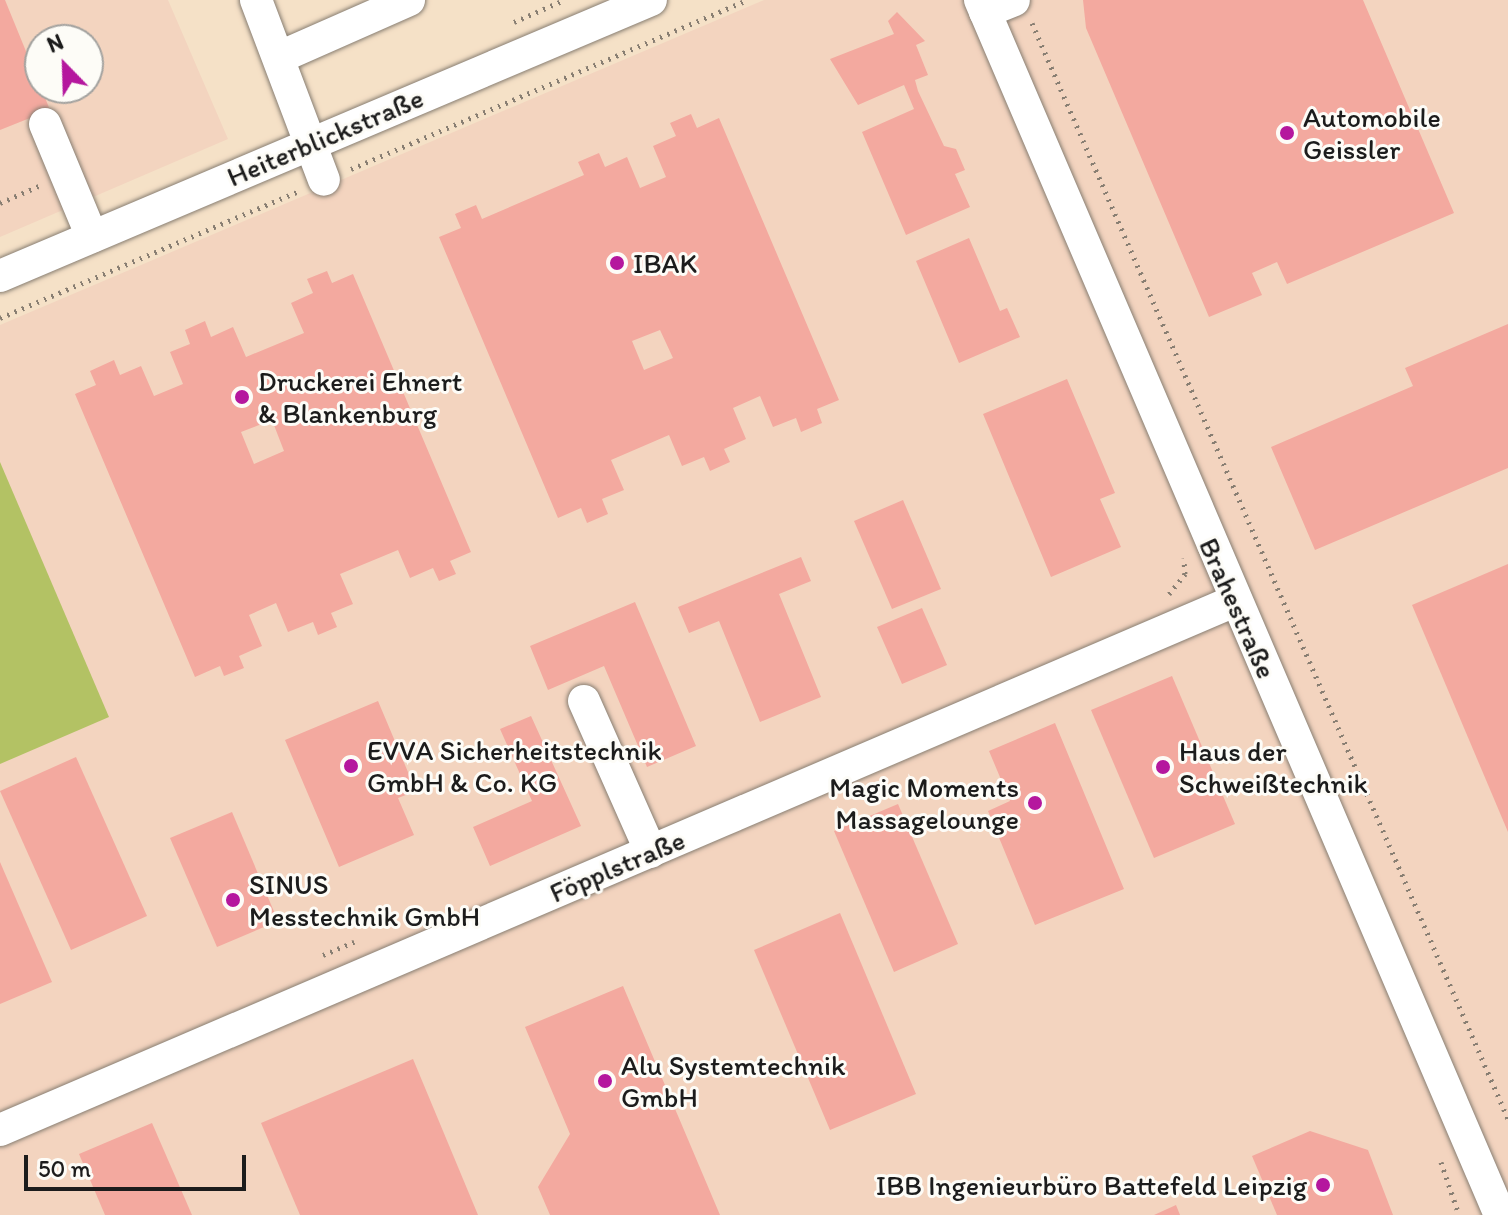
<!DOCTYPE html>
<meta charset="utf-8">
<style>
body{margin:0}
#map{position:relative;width:1508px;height:1215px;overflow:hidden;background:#f5e1c7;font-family:Itim,sans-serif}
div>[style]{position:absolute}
.built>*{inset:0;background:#f3d4bf}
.green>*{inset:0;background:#b3c264}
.building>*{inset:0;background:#f3a99f}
.path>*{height:5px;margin-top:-2.5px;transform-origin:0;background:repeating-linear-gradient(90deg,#887e72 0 2px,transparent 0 8px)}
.roads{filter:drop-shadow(0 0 2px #887e72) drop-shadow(0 0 2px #887e72)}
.minor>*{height:32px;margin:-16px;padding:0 16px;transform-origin:16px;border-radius:16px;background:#fff}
.dots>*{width:22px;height:22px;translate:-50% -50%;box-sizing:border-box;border:4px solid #fdfcf7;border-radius:50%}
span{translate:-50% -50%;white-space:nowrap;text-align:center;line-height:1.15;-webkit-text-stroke:6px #fdfcf7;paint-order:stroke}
.poi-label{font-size:28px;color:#1c1c1c}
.left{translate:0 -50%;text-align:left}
.right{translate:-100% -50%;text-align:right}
.street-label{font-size:28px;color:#1c1c1c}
.north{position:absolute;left:24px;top:24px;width:80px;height:80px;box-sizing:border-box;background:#fdfcf7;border:2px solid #a3a29f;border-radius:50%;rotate:337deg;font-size:22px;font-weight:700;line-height:32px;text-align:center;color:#1c1c1c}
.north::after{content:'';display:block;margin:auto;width:28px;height:36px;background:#b5179e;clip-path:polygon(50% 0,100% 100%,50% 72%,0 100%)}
.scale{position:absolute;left:24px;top:1155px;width:222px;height:36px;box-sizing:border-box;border:4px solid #1c1c1c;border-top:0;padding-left:10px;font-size:24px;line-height:28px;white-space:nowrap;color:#1c1c1c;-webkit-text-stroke:6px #fdfcf7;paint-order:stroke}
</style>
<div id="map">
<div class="built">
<div style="clip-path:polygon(evenodd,0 0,168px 0,228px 139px,0 237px,0 0,40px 40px,88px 40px,88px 88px,40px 88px,40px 40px)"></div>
<div style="clip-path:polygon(764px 0,1508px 0,1508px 1215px,0 1215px,0 325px)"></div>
</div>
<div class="green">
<div style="clip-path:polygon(0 462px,109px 717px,0 764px)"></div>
</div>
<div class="building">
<div style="clip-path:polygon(0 0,5px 0,50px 110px,0 130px)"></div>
<div style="clip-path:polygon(1083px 0,1363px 0,1454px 213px,1287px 284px,1277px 262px,1252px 273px,1262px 295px,1209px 317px,1086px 28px)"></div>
<div style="clip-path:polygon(897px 12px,925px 41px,916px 45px,928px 75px,915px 80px,918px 91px,944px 146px,956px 149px,965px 170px,955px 174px,970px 207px,906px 235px,862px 132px,914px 109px,904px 85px,858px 105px,830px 59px,894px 34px,888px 21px)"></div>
<div style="clip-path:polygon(evenodd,691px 114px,697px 128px,719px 118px,839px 400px,817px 409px,822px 423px,801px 432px,796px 418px,773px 427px,760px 396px,733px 408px,746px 439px,724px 449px,730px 462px,710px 471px,704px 457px,682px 466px,669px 435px,611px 460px,624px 490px,602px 499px,608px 514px,587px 523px,581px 508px,558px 518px,439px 237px,461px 228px,455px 214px,476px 205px,482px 219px,584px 175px,578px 162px,599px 153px,605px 167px,627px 157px,640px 188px,666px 177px,653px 146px,676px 136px,670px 123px,691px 114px,660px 330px,673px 358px,644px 370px,632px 341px,660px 330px)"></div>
<div style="clip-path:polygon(969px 238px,1000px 311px,1007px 308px,1020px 337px,959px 363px,916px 261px)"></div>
<div style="clip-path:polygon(evenodd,327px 271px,332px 283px,353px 274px,471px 552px,450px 561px,456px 574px,439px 581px,433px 568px,410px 578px,398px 550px,340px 574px,353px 604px,331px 613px,337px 627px,318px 635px,313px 622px,288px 632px,276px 603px,249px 615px,262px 646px,239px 656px,244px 668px,224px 676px,220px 666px,195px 677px,75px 394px,96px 385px,90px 371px,114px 360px,120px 375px,141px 366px,154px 396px,183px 384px,170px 352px,190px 344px,185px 330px,205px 321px,211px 337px,233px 327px,246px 357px,304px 333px,291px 303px,313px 293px,307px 279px,327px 271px,272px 420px,284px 451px,254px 464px,241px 432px,272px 420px)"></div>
<div style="clip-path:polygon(1508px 324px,1508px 468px,1315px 550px,1271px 447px,1413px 386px,1405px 368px)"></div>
<div style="clip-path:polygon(1067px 379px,1115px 493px,1100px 499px,1121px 547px,1051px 577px,983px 414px)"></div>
<div style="clip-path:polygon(903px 500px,941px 589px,892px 609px,854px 521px)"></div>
<div style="clip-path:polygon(801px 557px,811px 581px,779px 594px,821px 697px,760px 722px,719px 621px,689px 633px,678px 607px)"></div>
<div style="clip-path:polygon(1508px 564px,1508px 832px,1412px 605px)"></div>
<div style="clip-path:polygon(635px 602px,696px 746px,647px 767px,604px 666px,548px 690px,530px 646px)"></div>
<div style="clip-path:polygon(922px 608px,947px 665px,902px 684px,877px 627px)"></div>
<div style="clip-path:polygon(1172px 676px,1235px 824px,1154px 858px,1091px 710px)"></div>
<div style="clip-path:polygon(378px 701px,416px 791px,398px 798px,414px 835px,339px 867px,285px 740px)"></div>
<div style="clip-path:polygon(531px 716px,581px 826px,490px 866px,473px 827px,532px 801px,500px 729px)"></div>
<div style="clip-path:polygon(1055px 723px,1124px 889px,1035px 925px,988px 811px,1010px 801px,989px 751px)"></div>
<div style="clip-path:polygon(76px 757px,147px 916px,71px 950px,0 791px)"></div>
<div style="clip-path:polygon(898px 804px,958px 944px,894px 972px,834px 831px)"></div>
<div style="clip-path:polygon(232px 812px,278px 921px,217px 947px,170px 838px)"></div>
<div style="clip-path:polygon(0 862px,52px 982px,0 1004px)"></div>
<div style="clip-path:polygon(840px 913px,916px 1094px,830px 1130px,754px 950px)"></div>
<div style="clip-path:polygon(623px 986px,720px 1215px,550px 1215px,538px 1187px,570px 1134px,525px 1027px)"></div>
<div style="clip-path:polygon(413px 1059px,478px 1215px,300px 1215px,261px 1123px)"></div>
<div style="clip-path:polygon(152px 1123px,192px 1215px,105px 1215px,79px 1154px)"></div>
<div style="clip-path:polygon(1310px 1131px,1368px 1150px,1393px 1215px,1277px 1215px,1252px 1156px)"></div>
<div style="clip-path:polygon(1176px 1205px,1180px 1215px,1154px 1215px)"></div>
</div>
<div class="path">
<div style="left:514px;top:22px;width:55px;rotate:-23.7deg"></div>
<div style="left:1032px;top:23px;width:1195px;rotate:66.52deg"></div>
<div style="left:351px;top:169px;width:431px;rotate:-23.1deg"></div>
<div style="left:0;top:203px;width:43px;rotate:-23.6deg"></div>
<div style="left:0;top:318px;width:323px;rotate:-23deg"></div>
<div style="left:1169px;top:594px;width:26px;rotate:-51deg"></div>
<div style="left:1185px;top:574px;width:16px;rotate:-94deg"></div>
<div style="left:323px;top:955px;width:34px;rotate:-23deg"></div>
<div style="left:1441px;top:1162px;width:56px;rotate:71.2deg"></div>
</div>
<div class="roads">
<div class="minor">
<div style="left:256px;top:0;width:192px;rotate:69.3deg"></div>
<div style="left:980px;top:0;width:1322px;rotate:66.83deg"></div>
<div style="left:985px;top:12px;width:31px;rotate:-22deg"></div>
<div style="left:280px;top:57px;width:141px;rotate:-23.8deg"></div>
<div style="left:45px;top:124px;width:122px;rotate:67.4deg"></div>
<div style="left:0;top:276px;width:707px;rotate:-22.98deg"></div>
<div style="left:584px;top:701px;width:165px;rotate:66.1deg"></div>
<div style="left:0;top:1130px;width:1343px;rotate:-23.2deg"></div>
</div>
</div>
<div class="dots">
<div style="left:1287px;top:133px;background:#b5179e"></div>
<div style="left:617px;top:263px;background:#b5179e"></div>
<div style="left:242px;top:397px;background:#b5179e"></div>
<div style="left:351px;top:766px;background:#b5179e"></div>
<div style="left:1163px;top:767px;background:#b5179e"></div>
<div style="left:1035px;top:803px;background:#b5179e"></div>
<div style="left:233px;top:900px;background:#b5179e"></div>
<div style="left:605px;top:1081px;background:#b5179e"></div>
<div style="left:1323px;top:1185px;background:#b5179e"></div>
</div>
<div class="poi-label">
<span class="left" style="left:1303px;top:133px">Automobile<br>Geissler</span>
<span class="left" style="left:633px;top:263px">IBAK</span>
<span class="left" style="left:258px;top:397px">Druckerei Ehnert<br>&amp; Blankenburg</span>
<span class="left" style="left:367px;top:766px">EVVA Sicherheitstechnik<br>GmbH &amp; Co. KG</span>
<span class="left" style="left:1179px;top:767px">Haus der<br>Schweißtechnik</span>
<span class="right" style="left:1019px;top:803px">Magic Moments<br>Massagelounge</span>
<span class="left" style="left:249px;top:900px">SINUS<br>Messtechnik GmbH</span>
<span class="left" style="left:621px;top:1081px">Alu Systemtechnik<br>GmbH</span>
<span class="right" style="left:1307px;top:1185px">IBB Ingenieurbüro Battefeld Leipzig</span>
</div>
<div class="street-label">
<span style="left:325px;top:137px;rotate:-23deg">Heiterblickstraße</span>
<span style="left:1238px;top:608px;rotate:66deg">Brahestraße</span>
<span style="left:617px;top:866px;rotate:-23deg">Föpplstraße</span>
</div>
<div class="north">N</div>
<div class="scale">50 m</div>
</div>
